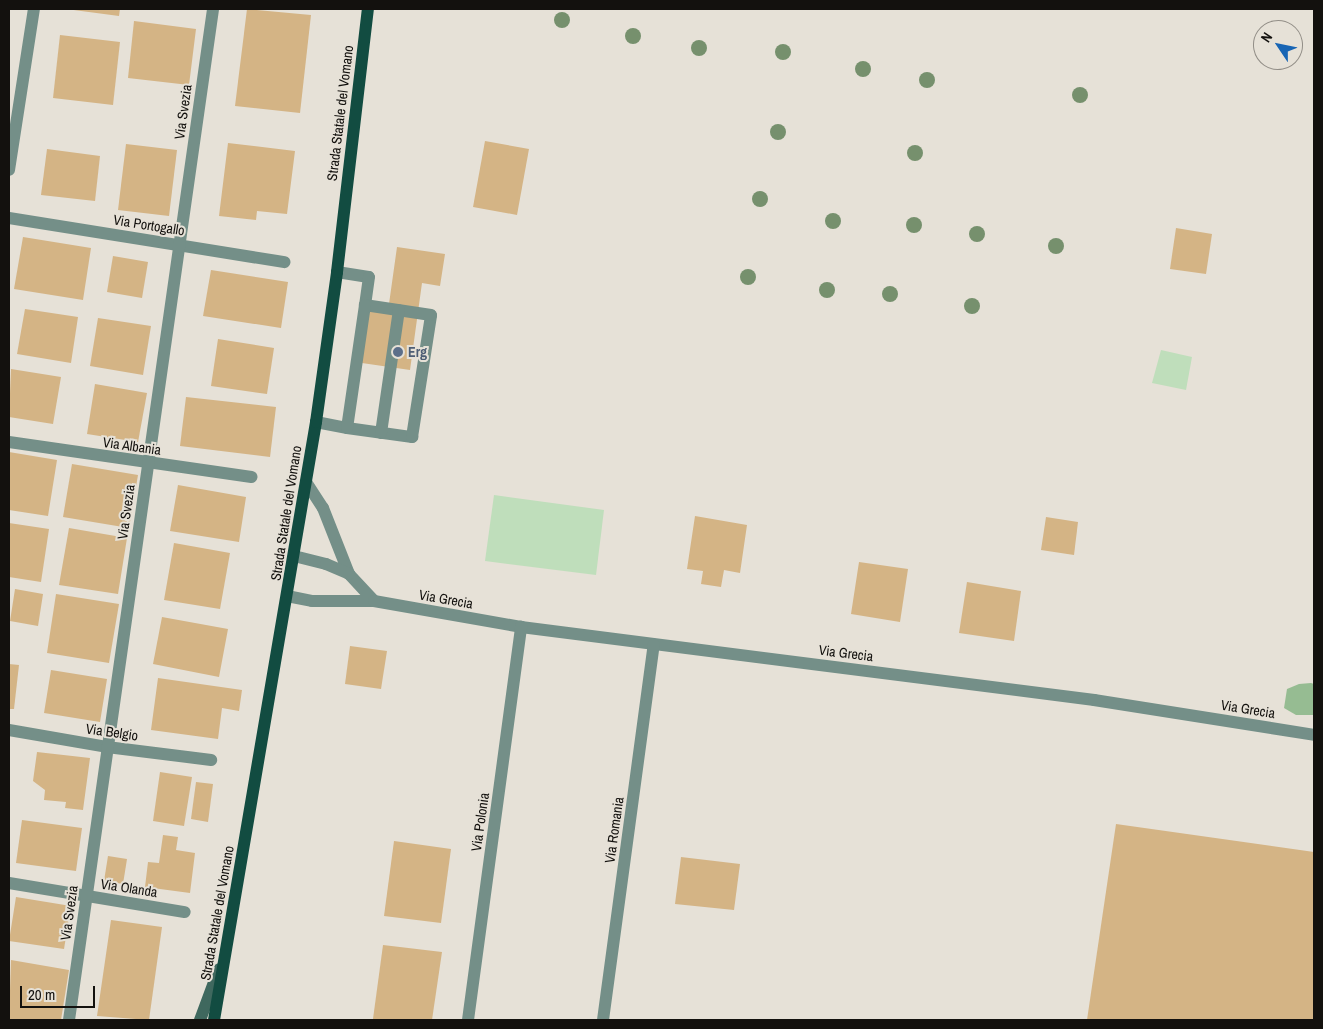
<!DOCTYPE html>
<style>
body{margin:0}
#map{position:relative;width:1323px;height:1029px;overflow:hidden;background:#e6e1d7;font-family:"Archivo Narrow",sans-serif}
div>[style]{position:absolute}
.green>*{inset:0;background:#bfdebb}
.forest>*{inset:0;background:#96bc92}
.building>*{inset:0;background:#d4b485}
.service>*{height:12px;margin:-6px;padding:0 6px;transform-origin:6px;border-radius:6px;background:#748f88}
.minor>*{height:12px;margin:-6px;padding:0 6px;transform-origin:6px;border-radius:6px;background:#748f88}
.secondary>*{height:12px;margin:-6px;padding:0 6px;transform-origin:6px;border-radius:6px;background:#3f685e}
.primary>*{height:12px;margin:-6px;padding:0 6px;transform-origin:6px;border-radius:6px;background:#124c41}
.trees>*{width:16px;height:16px;margin:-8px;border-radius:50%;background:#76906d}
.dots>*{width:14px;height:14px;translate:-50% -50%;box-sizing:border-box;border:2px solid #e6e1d7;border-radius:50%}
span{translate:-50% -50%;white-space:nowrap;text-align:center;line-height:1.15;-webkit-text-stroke:4px #e6e1d7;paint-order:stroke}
.street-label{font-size:14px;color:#13110e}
.service-label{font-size:14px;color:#4e5e75;font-weight:700}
.left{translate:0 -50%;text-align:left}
.frame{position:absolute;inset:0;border:10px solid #13110e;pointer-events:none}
.north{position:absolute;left:1253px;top:20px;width:50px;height:50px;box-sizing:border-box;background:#e6e1d7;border:1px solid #928e87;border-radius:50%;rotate:304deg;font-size:14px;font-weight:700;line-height:20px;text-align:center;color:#13110e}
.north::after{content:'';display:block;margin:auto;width:18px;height:22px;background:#1865b4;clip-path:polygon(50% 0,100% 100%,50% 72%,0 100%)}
.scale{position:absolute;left:20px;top:986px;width:75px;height:22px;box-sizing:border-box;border:2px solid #13110e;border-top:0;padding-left:6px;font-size:15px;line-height:18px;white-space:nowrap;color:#13110e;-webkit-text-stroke:4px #e6e1d7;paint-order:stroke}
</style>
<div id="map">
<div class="green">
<div style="clip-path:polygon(1161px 350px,1192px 357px,1186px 390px,1152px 383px)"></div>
<div style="clip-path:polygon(494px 495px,604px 510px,596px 575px,485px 561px)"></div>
</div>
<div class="forest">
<div style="clip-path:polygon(1311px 683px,1314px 684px,1314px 715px,1296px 715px,1284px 708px,1287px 689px,1299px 684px)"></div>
</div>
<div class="building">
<div style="clip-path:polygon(66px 9px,120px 9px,119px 16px)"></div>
<div style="clip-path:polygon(247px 9px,311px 15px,300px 113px,235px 106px)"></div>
<div style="clip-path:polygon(134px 21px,196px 29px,189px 85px,128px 78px)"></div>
<div style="clip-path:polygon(60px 35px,120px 42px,113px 105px,53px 98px)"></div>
<div style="clip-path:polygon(485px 141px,529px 149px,517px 215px,473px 207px)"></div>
<div style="clip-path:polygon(228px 143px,295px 151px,287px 214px,257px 211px,256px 220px,219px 216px)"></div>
<div style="clip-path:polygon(126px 144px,177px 150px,169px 216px,118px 210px)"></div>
<div style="clip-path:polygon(47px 149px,100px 156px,95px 201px,41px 195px)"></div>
<div style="clip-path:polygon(1176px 228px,1212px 234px,1206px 274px,1170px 269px)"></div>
<div style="clip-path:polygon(23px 237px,91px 248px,83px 300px,14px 289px)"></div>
<div style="clip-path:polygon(397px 247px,445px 254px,440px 286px,422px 283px,410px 370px,355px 362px,363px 308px,388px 311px)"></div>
<div style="clip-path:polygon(113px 256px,148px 262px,142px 298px,107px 292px)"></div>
<div style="clip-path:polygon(211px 270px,288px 282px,281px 328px,203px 316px)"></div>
<div style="clip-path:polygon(25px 309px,78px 317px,71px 363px,17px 354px)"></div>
<div style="clip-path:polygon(98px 318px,151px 326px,143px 375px,90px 366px)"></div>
<div style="clip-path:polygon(218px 339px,274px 348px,267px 394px,211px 386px)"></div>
<div style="clip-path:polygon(11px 369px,61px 377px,53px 424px,9px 417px)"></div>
<div style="clip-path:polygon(95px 384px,147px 393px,138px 442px,87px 434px)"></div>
<div style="clip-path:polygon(186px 397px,276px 407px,270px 457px,180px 446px)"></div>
<div style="clip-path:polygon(9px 452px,57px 460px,48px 516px,9px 510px)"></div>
<div style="clip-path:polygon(72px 464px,138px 475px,129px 528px,63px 517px)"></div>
<div style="clip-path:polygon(178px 485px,246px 497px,239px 542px,170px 531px)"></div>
<div style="clip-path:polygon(695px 516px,747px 525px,740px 573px,724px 570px,721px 587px,701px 584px,703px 571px,687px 569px)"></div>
<div style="clip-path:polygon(1046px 517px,1078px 522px,1074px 555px,1041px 550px)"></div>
<div style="clip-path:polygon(9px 523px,49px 529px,41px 582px,9px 577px)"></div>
<div style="clip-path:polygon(69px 528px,127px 538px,118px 594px,59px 585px)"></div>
<div style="clip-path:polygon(174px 543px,230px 553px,220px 609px,164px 600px)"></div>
<div style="clip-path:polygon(859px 562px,908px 569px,900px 622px,851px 614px)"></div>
<div style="clip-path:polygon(967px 582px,1021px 591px,1014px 641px,959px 633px)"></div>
<div style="clip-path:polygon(15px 589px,43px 594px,38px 626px,10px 621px)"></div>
<div style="clip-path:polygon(56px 594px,119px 604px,109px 663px,47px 653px)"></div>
<div style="clip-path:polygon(162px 617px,228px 629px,219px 677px,153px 664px)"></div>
<div style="clip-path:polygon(350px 646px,387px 651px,381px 689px,345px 684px)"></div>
<div style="clip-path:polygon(9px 664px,19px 665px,14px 709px,9px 709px)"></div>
<div style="clip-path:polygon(51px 670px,107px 679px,100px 722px,44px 713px)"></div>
<div style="clip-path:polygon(158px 678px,242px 690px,239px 711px,222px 708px,218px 739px,151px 730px)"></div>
<div style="clip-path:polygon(37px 752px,90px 758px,83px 810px,65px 808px,66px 802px,44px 800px,45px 790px,33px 781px)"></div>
<div style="clip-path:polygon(160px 772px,192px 777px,184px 826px,153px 821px)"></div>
<div style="clip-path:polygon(196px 782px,213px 784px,208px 822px,191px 819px)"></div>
<div style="clip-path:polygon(22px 820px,82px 828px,76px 871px,16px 863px)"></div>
<div style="clip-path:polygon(1116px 824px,1314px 852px,1314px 1020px,1087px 1020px)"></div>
<div style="clip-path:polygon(163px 835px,178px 837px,176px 850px,195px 853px,190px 893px,145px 887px,148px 862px,159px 863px)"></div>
<div style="clip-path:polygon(394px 841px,451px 849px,441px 923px,384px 916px)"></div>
<div style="clip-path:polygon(108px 856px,127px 859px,123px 884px,104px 881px)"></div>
<div style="clip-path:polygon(681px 857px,740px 864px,734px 910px,675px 904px)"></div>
<div style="clip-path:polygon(16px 897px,71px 906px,64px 949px,9px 941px)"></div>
<div style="clip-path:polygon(111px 920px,162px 927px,149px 1020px,97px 1016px)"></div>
<div style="clip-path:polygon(383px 945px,442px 952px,432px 1020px,373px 1019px)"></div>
<div style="clip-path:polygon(11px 960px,69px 970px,61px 1020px,9px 1020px)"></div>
</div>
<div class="service">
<div style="left:337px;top:272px;width:32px;rotate:9deg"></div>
<div style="left:369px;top:277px;width:28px;rotate:98deg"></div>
<div style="left:316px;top:422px;width:32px;rotate:11deg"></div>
<div style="left:347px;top:428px;width:66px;rotate:7.9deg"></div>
<div style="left:412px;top:437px;width:123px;rotate:-81.1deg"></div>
<div style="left:431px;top:315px;width:67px;rotate:-171.4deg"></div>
<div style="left:365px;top:305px;width:124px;rotate:98.3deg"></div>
<div style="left:381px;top:433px;width:124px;rotate:-81.7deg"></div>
</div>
<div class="minor">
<div style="left:9px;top:170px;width:163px;rotate:-81.2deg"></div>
<div style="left:9px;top:218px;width:279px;rotate:9.1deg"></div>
<div style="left:9px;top:442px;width:245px;rotate:8.2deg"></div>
<div style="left:306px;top:482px;width:31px;rotate:57deg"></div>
<div style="left:323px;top:508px;width:71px;rotate:68.5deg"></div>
<div style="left:349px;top:574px;width:37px;rotate:47deg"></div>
<div style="left:294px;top:556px;width:33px;rotate:14deg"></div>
<div style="left:326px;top:564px;width:25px;rotate:23deg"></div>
<div style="left:287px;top:596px;width:25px;rotate:11deg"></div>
<div style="left:312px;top:601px;width:62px"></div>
<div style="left:374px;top:601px;width:149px;rotate:10deg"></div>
<div style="left:521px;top:627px;width:578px;rotate:7.26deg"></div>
<div style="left:1094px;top:700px;width:223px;rotate:9deg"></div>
<div style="left:9px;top:730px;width:99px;rotate:9.8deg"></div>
<div style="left:107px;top:747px;width:105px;rotate:7.1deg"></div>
<div style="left:9px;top:883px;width:178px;rotate:9.4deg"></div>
<div style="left:69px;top:1020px;width:1021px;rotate:-81.89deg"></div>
<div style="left:468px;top:1020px;width:397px;rotate:-82.3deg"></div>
<div style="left:603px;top:1020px;width:379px;rotate:-82.3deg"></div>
</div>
<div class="secondary">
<div style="left:200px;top:1020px;width:54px;rotate:-69.6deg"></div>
</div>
<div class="primary">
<div style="left:214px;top:1020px;width:607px;rotate:-80.32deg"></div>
<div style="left:316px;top:422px;width:151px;rotate:-82deg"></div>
<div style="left:337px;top:272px;width:265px;rotate:-83.3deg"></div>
</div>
<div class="trees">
<div style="left:562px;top:20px"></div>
<div style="left:633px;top:36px"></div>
<div style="left:699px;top:48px"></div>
<div style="left:783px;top:52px"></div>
<div style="left:863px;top:69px"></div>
<div style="left:927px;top:80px"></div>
<div style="left:1080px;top:95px"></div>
<div style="left:778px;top:132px"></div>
<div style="left:915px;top:153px"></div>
<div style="left:760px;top:199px"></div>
<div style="left:833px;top:221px"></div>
<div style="left:914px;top:225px"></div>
<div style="left:977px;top:234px"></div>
<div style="left:1056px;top:246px"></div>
<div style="left:748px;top:277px"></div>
<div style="left:827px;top:290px"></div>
<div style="left:890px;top:294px"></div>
<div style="left:972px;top:306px"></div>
</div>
<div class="dots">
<div style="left:398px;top:352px;background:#5c6f8a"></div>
</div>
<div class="street-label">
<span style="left:183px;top:112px;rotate:-82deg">Via Svezia</span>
<span style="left:340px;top:113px;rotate:-83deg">Strada Statale del Vomano</span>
<span style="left:149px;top:225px;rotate:9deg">Via Portogallo</span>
<span style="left:132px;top:446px;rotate:8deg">Via Albania</span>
<span style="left:126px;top:512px;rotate:-82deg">Via Svezia</span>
<span style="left:286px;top:513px;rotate:-81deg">Strada Statale del Vomano</span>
<span style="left:446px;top:599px;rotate:10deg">Via Grecia</span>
<span style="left:846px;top:653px;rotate:7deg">Via Grecia</span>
<span style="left:1248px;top:709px;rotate:9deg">Via Grecia</span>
<span style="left:112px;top:732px;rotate:8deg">Via Belgio</span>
<span style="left:480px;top:822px;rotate:-82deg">Via Polonia</span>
<span style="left:614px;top:830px;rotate:-82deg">Via Romania</span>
<span style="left:129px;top:888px;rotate:9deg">Via Olanda</span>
<span style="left:69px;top:913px;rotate:-82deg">Via Svezia</span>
<span style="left:217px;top:913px;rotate:-80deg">Strada Statale del Vomano</span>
</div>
<div class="service-label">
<span class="left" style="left:408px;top:352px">Erg</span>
</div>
<div class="frame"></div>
<div class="north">N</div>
<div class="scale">20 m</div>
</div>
